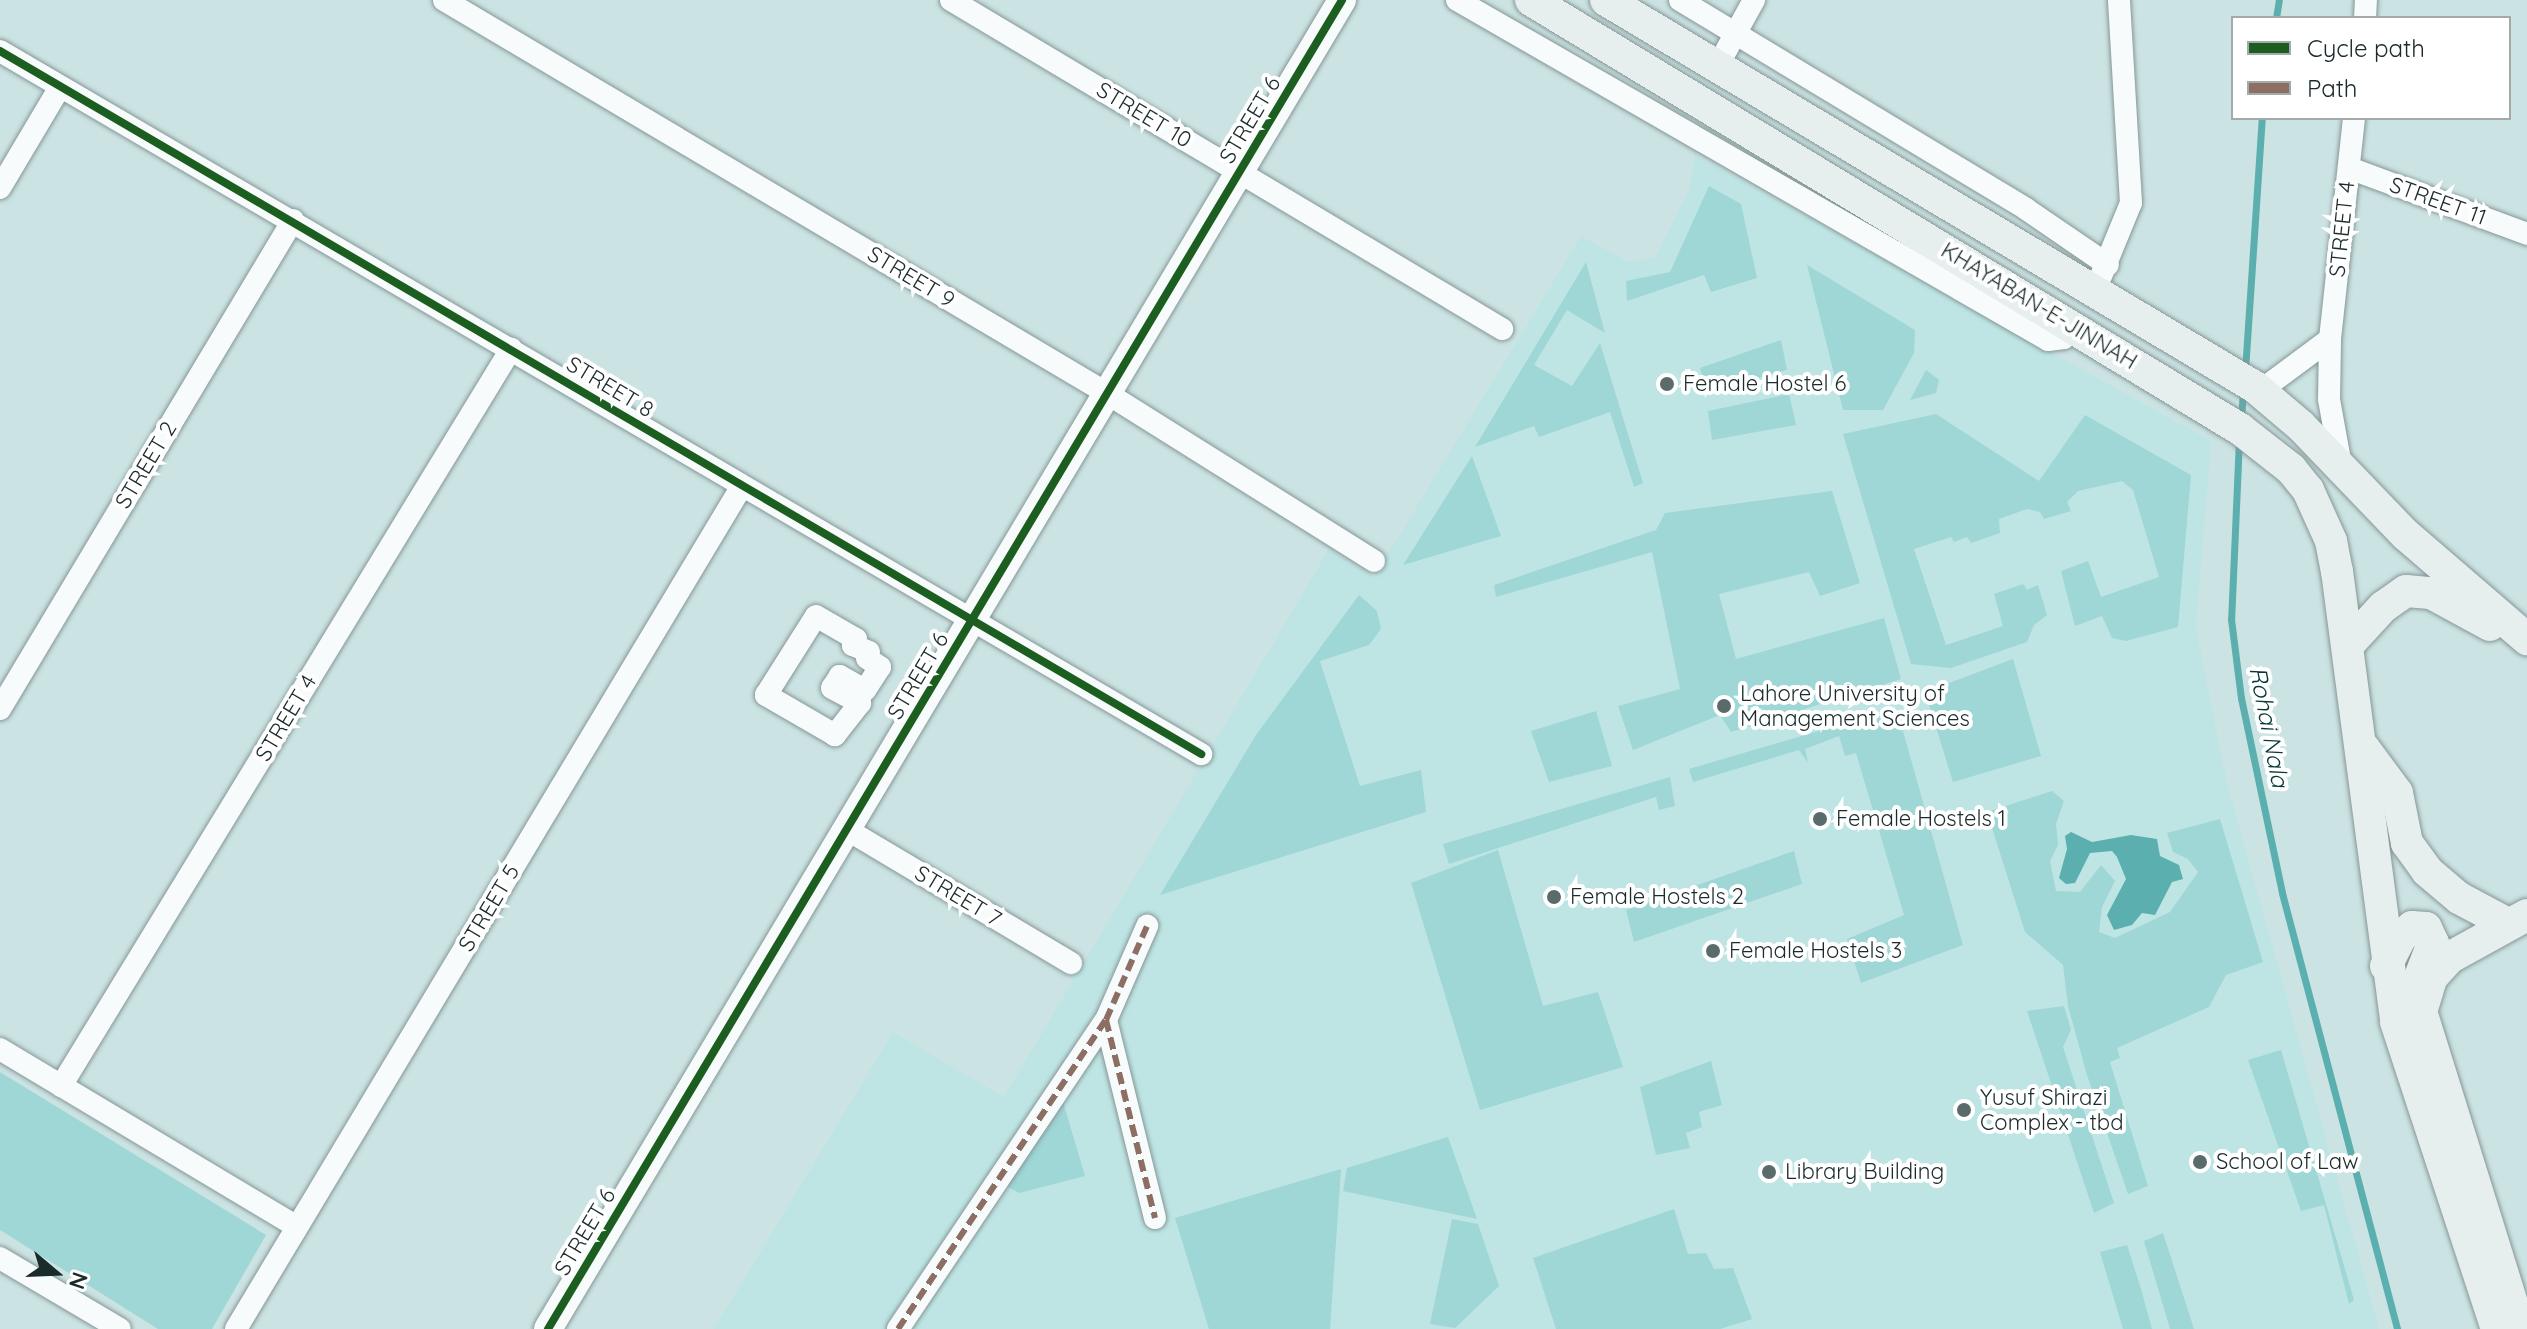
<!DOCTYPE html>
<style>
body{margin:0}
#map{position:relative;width:2527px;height:1329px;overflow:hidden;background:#cce3e3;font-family:Quicksand,sans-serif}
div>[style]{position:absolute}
.built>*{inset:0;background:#bee5e4}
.green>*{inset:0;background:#9ed7d6}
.water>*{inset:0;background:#5bafae}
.stream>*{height:7px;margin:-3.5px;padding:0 3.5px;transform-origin:3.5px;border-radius:3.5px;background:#5bafae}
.roads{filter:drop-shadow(0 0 2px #869797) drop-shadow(0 0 2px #869797)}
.minor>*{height:22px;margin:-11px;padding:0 11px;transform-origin:11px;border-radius:11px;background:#f7fbfb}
.tertiary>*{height:28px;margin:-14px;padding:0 14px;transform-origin:14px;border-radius:14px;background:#f7fbfb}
.secondary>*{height:32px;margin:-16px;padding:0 16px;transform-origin:16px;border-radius:16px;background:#e6eeee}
.quiet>*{height:6px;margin-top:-3px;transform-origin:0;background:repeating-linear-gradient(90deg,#8d6e63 0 12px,transparent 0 18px)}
.cycleway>*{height:8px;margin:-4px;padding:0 4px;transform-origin:4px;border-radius:4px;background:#1b5e20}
.dots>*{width:22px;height:22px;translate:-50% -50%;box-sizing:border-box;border:4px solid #fff;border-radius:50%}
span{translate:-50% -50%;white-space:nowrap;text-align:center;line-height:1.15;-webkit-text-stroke:8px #fff;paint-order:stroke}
.street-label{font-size:22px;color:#1b2b2b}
.poi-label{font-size:22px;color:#1b2b2b}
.left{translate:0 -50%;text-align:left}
.water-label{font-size:24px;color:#073939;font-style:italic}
.legend{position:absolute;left:2231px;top:16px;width:280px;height:104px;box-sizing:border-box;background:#fff;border:2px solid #a4aaaa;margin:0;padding:10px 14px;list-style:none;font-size:24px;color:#1b2b2b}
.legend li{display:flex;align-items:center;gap:16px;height:40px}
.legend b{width:40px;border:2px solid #a4aaaa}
.north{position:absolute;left:16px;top:1233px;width:80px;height:80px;-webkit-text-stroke:6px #fff;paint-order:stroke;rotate:109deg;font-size:22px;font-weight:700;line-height:32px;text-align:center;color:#1b2b2b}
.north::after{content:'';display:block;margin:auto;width:28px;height:36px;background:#1b2b2b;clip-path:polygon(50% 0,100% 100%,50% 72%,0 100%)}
</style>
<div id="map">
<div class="built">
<div style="clip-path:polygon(1695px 155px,2211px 441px,2196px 628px,2227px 783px,2379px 1329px,714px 1329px,893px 1032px,1004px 1097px,1329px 549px,1374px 577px,1581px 236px,1629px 262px,1655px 258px,1689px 189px)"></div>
</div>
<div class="green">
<div style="clip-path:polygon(1709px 186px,1741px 204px,1757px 278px,1711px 292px,1704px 275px,1627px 301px,1626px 281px,1670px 272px)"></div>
<div style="clip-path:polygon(1586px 262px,1605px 333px,1567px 310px,1534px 365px,1572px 386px,1600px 343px,1643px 483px,1634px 487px,1610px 412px,1539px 437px,1534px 426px,1475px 447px)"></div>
<div style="clip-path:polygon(1807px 265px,1915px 330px,1914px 353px,1883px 410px,1843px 410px)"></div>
<div style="clip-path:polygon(1781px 340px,1787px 370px,1708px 393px,1700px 368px)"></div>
<div style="clip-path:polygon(1926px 370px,1939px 380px,1936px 393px,1910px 400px)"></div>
<div style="clip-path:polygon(1789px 394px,1796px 425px,1712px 440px,1708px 411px)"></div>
<div style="clip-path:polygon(1936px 414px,2039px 481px,2085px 415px,2191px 475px,2178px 627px,2126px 641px,2112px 638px,2102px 616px,2075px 626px,2061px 571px,2088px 561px,2101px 597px,2159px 577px,2133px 490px,2122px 481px,2078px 491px,2067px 502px,2071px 511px,2044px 519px,2040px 512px,2027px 509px,1999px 519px,2000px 533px,1971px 543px,1967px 537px,1954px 542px,1951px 537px,1914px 549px,1946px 645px,2003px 626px,1994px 594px,2023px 584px,2027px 590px,2038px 585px,2047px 615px,2034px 625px,2027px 642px,1951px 668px,1911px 664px,1843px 434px)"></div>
<div style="clip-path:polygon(1472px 456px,1501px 536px,1403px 565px)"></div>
<div style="clip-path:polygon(1832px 491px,1860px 583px,1820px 596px,1809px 572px,1719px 594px,1736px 659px,1884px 618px,1901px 679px,1731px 732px,1720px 715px,1633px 750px,1618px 706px,1680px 689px,1652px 552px,1496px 597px,1494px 585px,1656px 530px,1665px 513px)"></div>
<div style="clip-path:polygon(1359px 595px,1377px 611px,1381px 629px,1369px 645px,1320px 661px,1360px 786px,1421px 770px,1426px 812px,1160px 895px,1256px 735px)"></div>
<div style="clip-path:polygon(2013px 659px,2041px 756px,1953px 782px,1925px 692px)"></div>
<div style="clip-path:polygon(1890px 710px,1903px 731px,1963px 945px,1861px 983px,1847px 939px,1904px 915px,1856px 753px,1845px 756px,1839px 736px,1805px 749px,1808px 763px,1799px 750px,1693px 782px,1689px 769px)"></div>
<div style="clip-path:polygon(1596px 711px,1612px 766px,1549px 782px,1531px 731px)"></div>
<div style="clip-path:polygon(1670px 777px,1675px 806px,1659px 810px,1656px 797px,1449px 864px,1443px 844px)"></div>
<div style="clip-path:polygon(2052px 791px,2064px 801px,2056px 824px,2058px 845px,2050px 861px,2056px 891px,2080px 892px,2101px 865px,2115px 881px,2102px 907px,2099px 932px,2115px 938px,2170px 912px,2198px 872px,2188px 859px,2173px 852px,2167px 833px,2220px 819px,2263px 962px,2226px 975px,2209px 1007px,2117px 1048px,2120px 1058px,2110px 1062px,2148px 1186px,2128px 1194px,2087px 1075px,2068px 1006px,2063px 965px,2025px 932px,1987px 812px)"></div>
<div style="clip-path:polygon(1498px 850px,1543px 1006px,1598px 992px,1623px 1067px,1480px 1110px,1411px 883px)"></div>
<div style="clip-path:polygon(1794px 851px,1802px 884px,1634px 942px,1626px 910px)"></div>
<div style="clip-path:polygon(2064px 1006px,2071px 1030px,2063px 1047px,2114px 1203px,2094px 1213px,2027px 1011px)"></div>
<div style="clip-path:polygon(2281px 1050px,2354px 1300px,2349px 1304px,2324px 1205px,2301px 1211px,2248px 1060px)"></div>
<div style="clip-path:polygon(1711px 1061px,1722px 1105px,1699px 1112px,1702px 1127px,1686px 1133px,1690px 1148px,1656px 1155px,1640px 1087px)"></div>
<div style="clip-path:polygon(0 1072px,266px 1235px,212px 1329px,158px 1329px,0 1230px)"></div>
<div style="clip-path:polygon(1061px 1095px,1085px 1176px,1019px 1193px,1005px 1185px)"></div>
<div style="clip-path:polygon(1448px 1137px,1477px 1219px,1343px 1191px,1347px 1168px)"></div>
<div style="clip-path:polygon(1341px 1169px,1330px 1329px,1209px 1329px,1175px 1218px)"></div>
<div style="clip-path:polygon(1674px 1209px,1688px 1254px,1706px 1253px,1714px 1269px,1733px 1268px,1752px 1319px,1720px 1329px,1556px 1329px,1533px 1258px)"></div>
<div style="clip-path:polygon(1452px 1219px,1478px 1224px,1499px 1286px,1455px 1328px,1430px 1324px)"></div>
<div style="clip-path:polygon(2163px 1233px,2194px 1329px,2170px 1329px,2144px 1241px)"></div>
<div style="clip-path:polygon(2127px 1245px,2141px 1289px,2152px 1329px,2123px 1329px,2100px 1252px)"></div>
</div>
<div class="water">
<div style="clip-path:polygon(2071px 832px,2092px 842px,2131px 835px,2157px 839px,2160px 856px,2179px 865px,2183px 879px,2172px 882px,2155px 915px,2142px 913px,2132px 925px,2114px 930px,2107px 915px,2126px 879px,2117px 857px,2112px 851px,2090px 853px,2075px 883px,2066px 884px,2059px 878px,2067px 849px,2065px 836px)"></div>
</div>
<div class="stream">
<div style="left:2276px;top:18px;width:18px;rotate:-81deg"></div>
<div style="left:2245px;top:371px;width:254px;rotate:-86.2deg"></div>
<div style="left:2241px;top:419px;width:28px;rotate:-86deg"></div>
<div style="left:2239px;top:439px;width:180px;rotate:92.5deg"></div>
<div style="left:2231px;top:619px;width:80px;rotate:82.8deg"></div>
<div style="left:2241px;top:698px;width:199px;rotate:78.1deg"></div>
<div style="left:2282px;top:893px;width:451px;rotate:75.2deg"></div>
</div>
<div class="roads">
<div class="minor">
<div style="left:444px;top:0;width:772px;rotate:30.68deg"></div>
<div style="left:1108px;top:394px;width:314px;rotate:32.1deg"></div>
<div style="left:951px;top:0;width:642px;rotate:30.84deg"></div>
<div style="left:1457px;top:0;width:682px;rotate:29.91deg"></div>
<div style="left:2048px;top:340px;width:16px;rotate:-7deg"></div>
<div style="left:2064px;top:338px;width:15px;rotate:-58deg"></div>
<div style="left:1680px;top:0;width:404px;rotate:31.1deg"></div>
<div style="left:2026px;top:209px;width:99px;rotate:34.3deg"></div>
<div style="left:2365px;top:18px;width:18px;rotate:-87deg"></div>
<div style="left:0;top:51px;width:1392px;rotate:30.34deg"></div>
<div style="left:1717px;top:67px;width:77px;rotate:-61.1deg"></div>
<div style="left:2349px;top:168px;width:190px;rotate:20.3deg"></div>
<div style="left:0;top:188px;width:117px;rotate:-59.3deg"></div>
<div style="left:2101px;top:276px;width:79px;rotate:-67.7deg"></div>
<div style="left:2131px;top:203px;width:203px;rotate:-93.4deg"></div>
<div style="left:2260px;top:391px;width:87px;rotate:-36.6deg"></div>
<div style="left:2341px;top:466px;width:68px;rotate:-100.2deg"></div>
<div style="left:2329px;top:399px;width:60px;rotate:-89deg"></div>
<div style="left:2330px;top:339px;width:222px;rotate:-83.8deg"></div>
<div style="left:816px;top:616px;width:46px;rotate:29.9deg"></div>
<div style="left:856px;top:639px;width:7px;rotate:117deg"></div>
<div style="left:853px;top:645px;width:17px;rotate:24deg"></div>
<div style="left:869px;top:652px;width:6px;rotate:108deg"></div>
<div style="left:867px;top:658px;width:16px;rotate:35deg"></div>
<div style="left:880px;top:667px;width:27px;rotate:123deg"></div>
<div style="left:865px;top:690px;width:29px;rotate:-151deg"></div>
<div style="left:840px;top:676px;width:14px;rotate:124deg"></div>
<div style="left:832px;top:688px;width:32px;rotate:28deg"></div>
<div style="left:860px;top:703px;width:41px;rotate:128deg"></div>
<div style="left:835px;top:735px;width:80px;rotate:-149.9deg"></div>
<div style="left:766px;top:695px;width:93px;rotate:-57.7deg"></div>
<div style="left:0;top:709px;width:570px;rotate:-59.07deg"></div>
<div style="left:846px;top:829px;width:262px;rotate:30.8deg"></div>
<div style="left:1106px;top:1020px;width:204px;rotate:76.1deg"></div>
<div style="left:0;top:1049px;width:346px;rotate:30.9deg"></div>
<div style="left:61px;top:1086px;width:864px;rotate:-58.59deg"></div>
<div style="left:0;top:1258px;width:139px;rotate:30.6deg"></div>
<div style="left:236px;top:1329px;width:983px;rotate:-59.03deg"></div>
<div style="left:898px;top:1329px;width:372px;rotate:-56.1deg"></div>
<div style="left:1106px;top:1020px;width:103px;rotate:-66.4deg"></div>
</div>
<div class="tertiary">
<div style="left:548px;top:1329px;width:1548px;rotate:-59.14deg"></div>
</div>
<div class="secondary">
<div style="left:1531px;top:0;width:829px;rotate:31.18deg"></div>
<div style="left:2240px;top:429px;width:65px;rotate:38.1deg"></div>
<div style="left:2291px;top:469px;width:27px;rotate:51deg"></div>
<div style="left:2308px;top:490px;width:56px;rotate:65.7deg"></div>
<div style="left:2331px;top:541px;width:31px;rotate:79deg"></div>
<div style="left:2337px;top:571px;width:455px;rotate:82.5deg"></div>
<div style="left:2396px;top:1022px;width:323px;rotate:71.8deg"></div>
<div style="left:1606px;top:0;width:756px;rotate:30.81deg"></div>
<div style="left:2255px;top:387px;width:60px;rotate:40.3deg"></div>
<div style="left:2301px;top:426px;width:151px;rotate:46.1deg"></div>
<div style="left:2406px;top:535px;width:160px;rotate:40.7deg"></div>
<div style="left:2348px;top:645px;width:52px;rotate:-47.4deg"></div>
<div style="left:2383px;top:607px;width:28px;rotate:-35deg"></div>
<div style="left:2406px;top:591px;width:25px;rotate:5deg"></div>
<div style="left:2431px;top:593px;width:67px;rotate:28.5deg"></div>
<div style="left:2363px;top:747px;width:57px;rotate:53.5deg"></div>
<div style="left:2397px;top:793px;width:51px;rotate:78.7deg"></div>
<div style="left:2407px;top:843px;width:34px;rotate:54deg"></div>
<div style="left:2427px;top:871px;width:42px;rotate:40.2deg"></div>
<div style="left:2459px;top:898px;width:53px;rotate:28deg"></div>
<div style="left:2386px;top:966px;width:33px;rotate:-63deg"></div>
<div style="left:2401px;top:937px;width:15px;rotate:-42deg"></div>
<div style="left:2412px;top:927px;width:14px;rotate:4deg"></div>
<div style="left:2426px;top:928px;width:17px;rotate:65deg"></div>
<div style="left:2433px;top:943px;width:42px;rotate:111deg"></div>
<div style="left:2520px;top:1329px;width:332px;rotate:-107.3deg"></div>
<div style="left:2421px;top:1012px;width:37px;rotate:-73deg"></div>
<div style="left:2432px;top:977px;width:25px;rotate:-48deg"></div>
<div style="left:2449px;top:958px;width:89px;rotate:-28.9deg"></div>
</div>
</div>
<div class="quiet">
<div style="left:1106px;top:1020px;width:204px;rotate:76.1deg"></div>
<div style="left:898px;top:1329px;width:372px;rotate:-56.1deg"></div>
<div style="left:1106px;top:1020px;width:103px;rotate:-66.4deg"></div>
</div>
<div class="cycleway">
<div style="left:0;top:51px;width:1392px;rotate:30.34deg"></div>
<div style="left:548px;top:1329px;width:1548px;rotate:-59.14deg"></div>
</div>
<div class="dots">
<div style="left:1667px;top:384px;background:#596b6b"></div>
<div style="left:1724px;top:706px;background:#596b6b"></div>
<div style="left:1820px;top:819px;background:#596b6b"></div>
<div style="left:1554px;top:897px;background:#596b6b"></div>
<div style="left:1713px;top:951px;background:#596b6b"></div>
<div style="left:1964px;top:1110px;background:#596b6b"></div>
<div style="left:2200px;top:1162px;background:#596b6b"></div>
<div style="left:1769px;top:1172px;background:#596b6b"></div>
</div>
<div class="street-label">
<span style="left:1144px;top:115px;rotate:31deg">STREET 10</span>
<span style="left:1250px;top:120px;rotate:-59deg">STREET 6</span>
<span style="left:2438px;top:201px;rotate:20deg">STREET 11</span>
<span style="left:2342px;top:229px;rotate:-84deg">STREET 4</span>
<span style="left:911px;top:277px;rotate:31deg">STREET 9</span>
<span style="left:2039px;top:306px;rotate:31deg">KHAYABAN-E-JINNAH</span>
<span style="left:610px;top:387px;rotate:31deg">STREET 8</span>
<span style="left:146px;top:465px;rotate:-59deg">STREET 2</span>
<span style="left:918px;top:676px;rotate:-59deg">STREET 6</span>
<span style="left:286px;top:718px;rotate:-59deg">STREET 4</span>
<span style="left:958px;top:896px;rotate:31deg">STREET 7</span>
<span style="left:489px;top:908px;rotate:-59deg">STREET 5</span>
<span style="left:585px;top:1232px;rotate:-59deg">STREET 6</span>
</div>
<div class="poi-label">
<span class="left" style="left:1683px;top:384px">Female Hostel 6</span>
<span class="left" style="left:1740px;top:706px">Lahore University of<br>Management Sciences</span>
<span class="left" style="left:1836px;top:819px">Female Hostels 1</span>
<span class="left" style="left:1570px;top:897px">Female Hostels 2</span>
<span class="left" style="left:1729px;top:951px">Female Hostels 3</span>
<span class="left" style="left:1980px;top:1110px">Yusuf Shirazi<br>Complex - tbd</span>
<span class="left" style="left:2216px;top:1162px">School of Law</span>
<span class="left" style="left:1785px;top:1172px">Library Building</span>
</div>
<div class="water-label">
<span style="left:2269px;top:727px;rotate:79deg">Rohai Nala</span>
</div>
<ul class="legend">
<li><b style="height:10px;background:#1b5e20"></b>Cycle path</li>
<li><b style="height:10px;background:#8d6e63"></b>Path</li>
</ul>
<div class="north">N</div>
</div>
